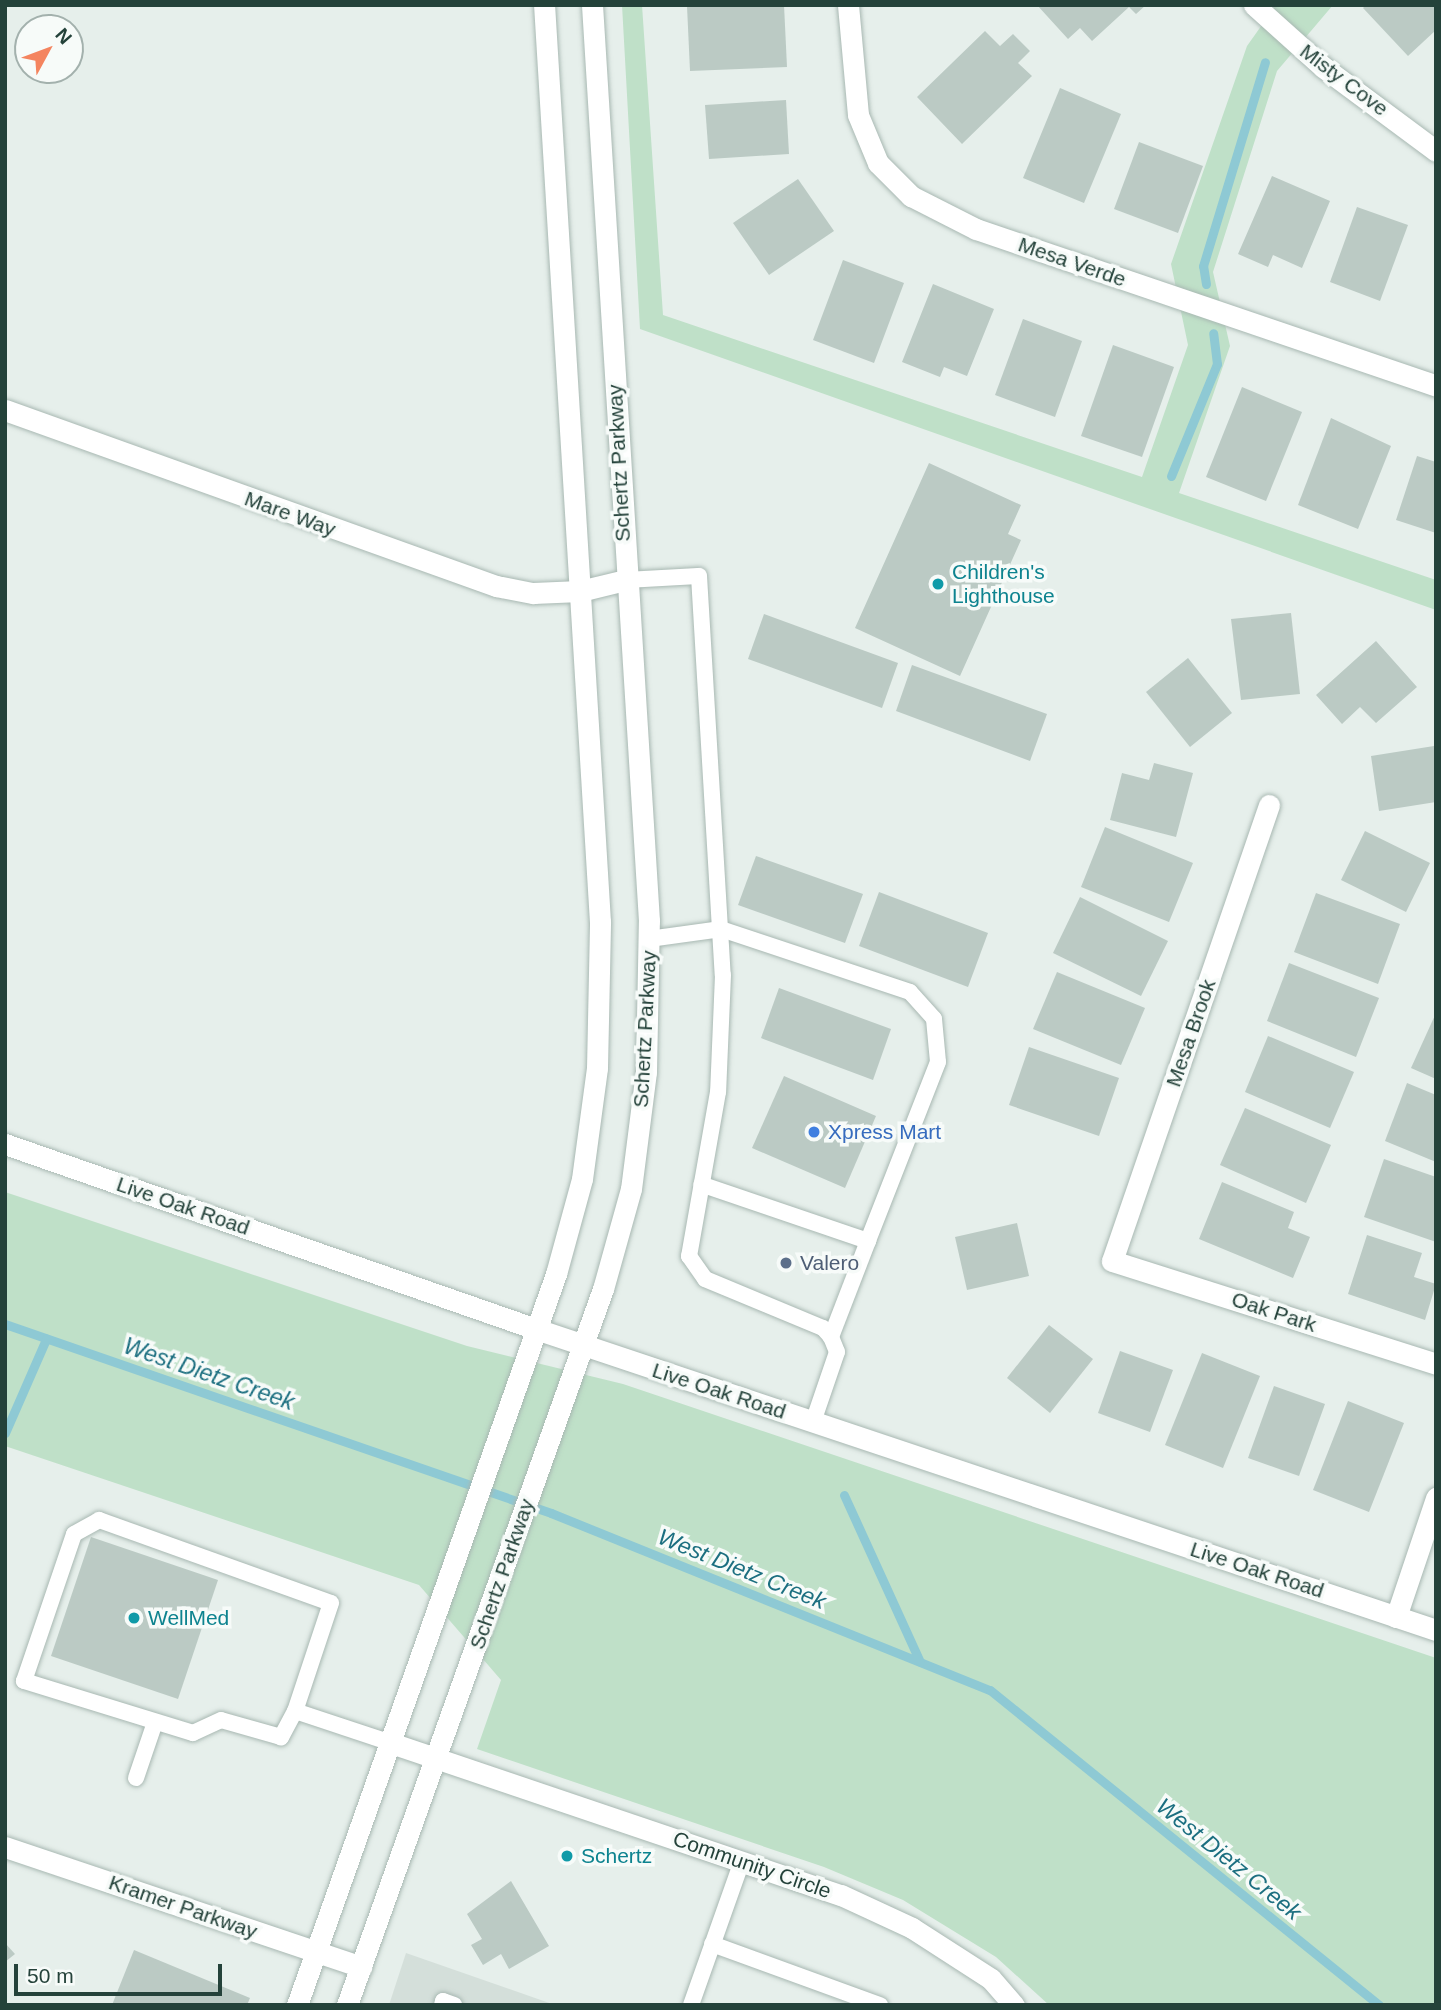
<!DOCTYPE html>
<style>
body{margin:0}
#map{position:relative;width:1441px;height:2010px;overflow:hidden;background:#e6efeb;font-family:Arial,sans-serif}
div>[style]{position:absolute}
.built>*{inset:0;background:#d4dfda}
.green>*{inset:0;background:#bfe0c8}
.stream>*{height:9px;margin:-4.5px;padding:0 4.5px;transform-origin:4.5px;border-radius:4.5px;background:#8ec9d4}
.building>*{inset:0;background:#bbcac4}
.roads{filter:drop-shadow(0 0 2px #a8b8b2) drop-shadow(0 0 2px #a8b8b2)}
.lane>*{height:16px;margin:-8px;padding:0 8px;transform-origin:8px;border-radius:8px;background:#fff}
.street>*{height:21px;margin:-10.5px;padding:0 10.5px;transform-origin:10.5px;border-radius:10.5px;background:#fff}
.secondary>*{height:21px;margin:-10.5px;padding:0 10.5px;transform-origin:10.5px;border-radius:10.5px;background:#fff}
.dots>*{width:19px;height:19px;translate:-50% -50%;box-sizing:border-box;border:4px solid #f7fbf9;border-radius:50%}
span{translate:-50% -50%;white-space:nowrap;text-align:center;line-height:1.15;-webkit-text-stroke:7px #f7fbf9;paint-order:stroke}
.street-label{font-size:21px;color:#24423a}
.culture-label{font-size:21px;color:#0d838f}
.left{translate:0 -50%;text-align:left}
.shop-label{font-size:21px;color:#366cbe}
.service-label{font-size:21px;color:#4e5e75}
.water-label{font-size:23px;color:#1c6f80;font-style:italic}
.frame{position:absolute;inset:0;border:7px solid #24423a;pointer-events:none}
.north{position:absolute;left:14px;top:14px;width:70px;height:70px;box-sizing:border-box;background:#f7fbf9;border:2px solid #a3b1ad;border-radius:50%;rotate:49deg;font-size:19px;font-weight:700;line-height:28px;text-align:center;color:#24423a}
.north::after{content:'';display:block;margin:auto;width:24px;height:32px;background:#f4845f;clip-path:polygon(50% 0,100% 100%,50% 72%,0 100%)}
.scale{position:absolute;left:14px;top:1964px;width:208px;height:32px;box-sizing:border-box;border:4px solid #24423a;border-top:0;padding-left:9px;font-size:21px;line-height:24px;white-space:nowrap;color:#24423a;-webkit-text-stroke:5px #f7fbf9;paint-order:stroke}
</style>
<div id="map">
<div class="built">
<div style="clip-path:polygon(406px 1953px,555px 2005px,389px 2005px)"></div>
</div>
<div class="green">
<div style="clip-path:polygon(622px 5px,642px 5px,663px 315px,1142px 477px,1188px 345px,1171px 264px,1247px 46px,1276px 5px,1333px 5px,1277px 71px,1213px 272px,1230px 346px,1179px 493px,1436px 580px,1436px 610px,640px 329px)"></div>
<div style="clip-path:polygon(5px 1192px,467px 1346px,623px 1384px,1436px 1658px,1436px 2005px,1049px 2005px,996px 1957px,903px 1900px,824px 1867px,477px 1749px,501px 1680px,419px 1585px,5px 1446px)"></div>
</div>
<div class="stream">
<div style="left:1206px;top:284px;width:18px;rotate:-99deg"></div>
<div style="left:1203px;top:266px;width:213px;rotate:-73.1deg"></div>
<div style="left:1171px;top:476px;width:121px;rotate:-67.7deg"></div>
<div style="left:1217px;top:364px;width:31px;rotate:-97deg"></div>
<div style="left:5px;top:1324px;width:578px;rotate:19.09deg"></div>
<div style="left:551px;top:1513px;width:473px;rotate:22deg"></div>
<div style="left:990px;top:1690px;width:501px;rotate:39deg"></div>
<div style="left:5px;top:1433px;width:103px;rotate:-66.4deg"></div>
<div style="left:844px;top:1495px;width:183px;rotate:65.5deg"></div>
</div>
<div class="building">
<div style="clip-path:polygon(784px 5px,787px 67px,690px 71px,687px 6px)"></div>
<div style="clip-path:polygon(1037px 5px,1146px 5px,1136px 14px,1129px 7px,1092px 41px,1080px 28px,1068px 39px)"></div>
<div style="clip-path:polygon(1366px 5px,1436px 5px,1436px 30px,1408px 56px,1363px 8px)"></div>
<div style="clip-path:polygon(985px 31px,1000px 46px,1013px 34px,1030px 51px,1018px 63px,1032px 76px,962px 144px,917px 97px)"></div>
<div style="clip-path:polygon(1060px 88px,1121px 114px,1084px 203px,1023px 178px)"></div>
<div style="clip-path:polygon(786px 100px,789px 154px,709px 159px,705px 105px)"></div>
<div style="clip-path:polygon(1139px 142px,1203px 166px,1178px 233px,1114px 209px)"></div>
<div style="clip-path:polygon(1272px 176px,1330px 201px,1302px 268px,1273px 255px,1268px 267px,1238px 254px)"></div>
<div style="clip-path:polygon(798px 179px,834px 231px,769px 275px,733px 223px)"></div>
<div style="clip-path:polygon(1357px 207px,1408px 225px,1380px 301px,1330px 282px)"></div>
<div style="clip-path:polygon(843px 260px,904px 283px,874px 363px,813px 340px)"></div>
<div style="clip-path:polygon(933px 284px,994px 309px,967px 376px,944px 367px,940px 377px,902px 362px)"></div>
<div style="clip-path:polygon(1023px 319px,1082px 341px,1055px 417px,995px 395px)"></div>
<div style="clip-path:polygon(1113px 345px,1174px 367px,1142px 457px,1081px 436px)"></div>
<div style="clip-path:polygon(1242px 387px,1302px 412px,1266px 501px,1206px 477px)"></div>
<div style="clip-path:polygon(1331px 418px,1391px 446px,1358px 529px,1298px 505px)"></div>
<div style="clip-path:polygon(1417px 456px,1436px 462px,1436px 533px,1396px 520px)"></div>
<div style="clip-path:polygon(929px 463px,1021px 505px,1008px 534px,1021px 540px,960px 676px,855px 628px)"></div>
<div style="clip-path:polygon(1291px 613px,1300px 694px,1241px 700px,1231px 619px)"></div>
<div style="clip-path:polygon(764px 614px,898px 663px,882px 708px,748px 659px)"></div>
<div style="clip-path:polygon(1376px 641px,1417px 687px,1376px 723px,1360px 707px,1342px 724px,1316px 695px)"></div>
<div style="clip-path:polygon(1188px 658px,1232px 713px,1190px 747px,1146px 692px)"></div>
<div style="clip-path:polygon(912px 665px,1047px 714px,1030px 761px,896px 711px)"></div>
<div style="clip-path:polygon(1434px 746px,1436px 802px,1379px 811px,1371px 756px)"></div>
<div style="clip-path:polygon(1154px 763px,1193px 773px,1176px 837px,1110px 820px,1122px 773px,1149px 780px)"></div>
<div style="clip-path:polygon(1105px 827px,1193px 863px,1169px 922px,1081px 887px)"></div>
<div style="clip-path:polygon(1365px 831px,1430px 863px,1406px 912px,1341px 880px)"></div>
<div style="clip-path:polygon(756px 856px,863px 894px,845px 943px,738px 905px)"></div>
<div style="clip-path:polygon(879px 892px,988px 933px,968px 987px,859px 946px)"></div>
<div style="clip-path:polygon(1316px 893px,1400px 924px,1378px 984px,1294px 952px)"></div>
<div style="clip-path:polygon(1080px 897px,1168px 941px,1141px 996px,1053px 953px)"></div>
<div style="clip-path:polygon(1289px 963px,1379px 998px,1356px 1057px,1267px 1021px)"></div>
<div style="clip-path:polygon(1057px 972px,1145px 1008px,1121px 1065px,1033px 1029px)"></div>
<div style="clip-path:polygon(779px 988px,891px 1029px,873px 1080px,761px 1038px)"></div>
<div style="clip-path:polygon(1436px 1013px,1436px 1079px,1411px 1068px)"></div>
<div style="clip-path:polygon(1268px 1036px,1354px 1072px,1330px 1128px,1245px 1092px)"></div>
<div style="clip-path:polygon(1029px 1047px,1119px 1078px,1099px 1136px,1009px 1105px)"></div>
<div style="clip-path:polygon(784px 1076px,876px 1116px,845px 1188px,752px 1148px)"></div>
<div style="clip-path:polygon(1407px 1083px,1436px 1095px,1436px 1162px,1385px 1141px)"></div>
<div style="clip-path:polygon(1245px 1108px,1331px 1145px,1306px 1203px,1220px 1165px)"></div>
<div style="clip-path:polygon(1384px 1159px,1436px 1177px,1436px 1242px,1364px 1217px)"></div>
<div style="clip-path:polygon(1222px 1182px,1294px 1212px,1288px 1228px,1310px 1237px,1293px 1278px,1199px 1239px)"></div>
<div style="clip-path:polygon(1017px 1223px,1029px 1276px,967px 1290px,955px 1237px)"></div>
<div style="clip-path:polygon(1367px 1235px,1422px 1253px,1414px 1277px,1436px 1284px,1425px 1320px,1348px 1294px)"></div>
<div style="clip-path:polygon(1049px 1325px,1093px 1359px,1050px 1413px,1007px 1378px)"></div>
<div style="clip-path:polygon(1120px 1351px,1173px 1370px,1150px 1432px,1098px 1413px)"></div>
<div style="clip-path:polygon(1202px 1353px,1260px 1376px,1223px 1468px,1165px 1445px)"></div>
<div style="clip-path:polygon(1274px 1386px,1325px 1404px,1299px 1476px,1248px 1458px)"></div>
<div style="clip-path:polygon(1348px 1401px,1404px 1423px,1369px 1512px,1313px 1490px)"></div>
<div style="clip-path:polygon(91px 1537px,218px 1580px,178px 1699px,51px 1656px)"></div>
<div style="clip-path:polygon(511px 1881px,549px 1946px,509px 1969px,501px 1954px,483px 1965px,471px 1945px,482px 1939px,467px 1914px)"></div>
<div style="clip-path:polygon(5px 1943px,15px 1954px,5px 1962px)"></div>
<div style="clip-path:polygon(134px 1950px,250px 1998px,247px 2005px,112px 2005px)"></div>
</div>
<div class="roads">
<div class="lane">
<div style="left:625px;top:580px;width:74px;rotate:-3.1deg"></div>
<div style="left:699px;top:576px;width:400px;rotate:86.6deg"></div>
<div style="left:723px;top:975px;width:117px;rotate:92.4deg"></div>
<div style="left:718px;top:1092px;width:167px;rotate:100deg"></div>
<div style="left:689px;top:1256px;width:28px;rotate:55deg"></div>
<div style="left:705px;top:1279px;width:128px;rotate:22.6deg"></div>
<div style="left:823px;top:1328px;width:12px;rotate:48deg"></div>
<div style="left:831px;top:1337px;width:16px;rotate:68deg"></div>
<div style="left:837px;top:1352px;width:74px;rotate:108.9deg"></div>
<div style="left:649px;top:939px;width:73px;rotate:-7.9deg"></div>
<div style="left:721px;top:929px;width:199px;rotate:18.4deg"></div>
<div style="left:910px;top:992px;width:36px;rotate:48deg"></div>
<div style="left:934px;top:1019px;width:43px;rotate:84.7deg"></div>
<div style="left:938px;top:1062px;width:192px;rotate:111.4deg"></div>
<div style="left:868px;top:1241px;width:176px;rotate:-161.2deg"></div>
<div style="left:831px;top:1337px;width:103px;rotate:-68.9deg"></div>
<div style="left:295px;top:1711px;width:30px;rotate:118deg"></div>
<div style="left:281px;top:1737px;width:62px;rotate:-164.2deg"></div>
<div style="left:221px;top:1720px;width:31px;rotate:155deg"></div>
<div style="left:193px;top:1733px;width:177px;rotate:-162.9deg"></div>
<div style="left:24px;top:1681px;width:155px;rotate:-71.2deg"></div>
<div style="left:74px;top:1534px;width:29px;rotate:-29deg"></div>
<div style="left:99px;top:1520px;width:246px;rotate:19.7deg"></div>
<div style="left:331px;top:1603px;width:114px;rotate:108.4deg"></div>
<div style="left:295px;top:1711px;width:98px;rotate:18.4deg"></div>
<div style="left:136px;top:1778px;width:56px;rotate:-71.2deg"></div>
<div style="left:712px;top:1944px;width:179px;rotate:20deg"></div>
<div style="left:442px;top:2005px;width:4px;rotate:-76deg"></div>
<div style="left:443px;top:2001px;width:12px;rotate:20deg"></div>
<div style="left:691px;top:2005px;width:153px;rotate:-70.5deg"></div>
</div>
<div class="street">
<div style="left:848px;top:5px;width:110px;rotate:84.8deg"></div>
<div style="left:858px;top:115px;width:52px;rotate:67.4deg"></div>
<div style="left:878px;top:163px;width:47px;rotate:45deg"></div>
<div style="left:911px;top:196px;width:73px;rotate:26.9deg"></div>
<div style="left:976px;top:229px;width:486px;rotate:18.8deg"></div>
<div style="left:1254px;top:5px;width:93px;rotate:41.9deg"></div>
<div style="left:1323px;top:67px;width:141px;rotate:36.6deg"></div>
<div style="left:5px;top:410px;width:522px;rotate:19.72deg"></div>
<div style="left:496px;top:586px;width:38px;rotate:11deg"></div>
<div style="left:533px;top:593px;width:47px;rotate:-2.4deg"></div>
<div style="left:580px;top:591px;width:46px;rotate:-13.7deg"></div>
<div style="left:1269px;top:805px;width:482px;rotate:109deg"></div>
<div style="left:1112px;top:1261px;width:340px;rotate:17.6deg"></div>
<div style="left:5px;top:1144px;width:562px;rotate:19.21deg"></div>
<div style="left:1396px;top:1617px;width:126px;rotate:-71.4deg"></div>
<div style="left:388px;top:1742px;width:478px;rotate:18.7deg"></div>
<div style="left:841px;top:1895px;width:78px;rotate:24.9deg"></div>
<div style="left:912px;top:1928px;width:94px;rotate:32.8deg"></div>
<div style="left:991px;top:1979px;width:35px;rotate:49deg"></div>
<div style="left:5px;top:1847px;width:376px;rotate:18.6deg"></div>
</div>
<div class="secondary">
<div style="left:536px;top:1329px;width:949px;rotate:18.49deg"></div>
<div style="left:297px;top:2005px;width:776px;rotate:-70.49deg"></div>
<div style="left:556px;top:1274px;width:98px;rotate:-74.7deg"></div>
<div style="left:582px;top:1179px;width:112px;rotate:-82.3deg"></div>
<div style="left:597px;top:1068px;width:146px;rotate:-88.8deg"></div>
<div style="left:600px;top:922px;width:919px;rotate:-93.49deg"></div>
<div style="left:347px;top:2005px;width:760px;rotate:-70.33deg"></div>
<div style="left:603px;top:1289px;width:104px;rotate:-74.4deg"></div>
<div style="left:631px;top:1189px;width:118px;rotate:-82.7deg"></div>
<div style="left:646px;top:1072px;width:151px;rotate:-88.9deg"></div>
<div style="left:649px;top:921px;width:918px;rotate:-93.56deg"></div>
</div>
</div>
<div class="dots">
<div style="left:938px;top:584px;background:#0f9aa8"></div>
<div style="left:814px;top:1132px;background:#3f7fe0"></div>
<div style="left:786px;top:1263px;background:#5c6f8a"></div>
<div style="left:134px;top:1618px;background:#0f9aa8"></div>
<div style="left:567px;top:1856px;background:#0f9aa8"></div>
</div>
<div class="street-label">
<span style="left:1344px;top:80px;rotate:37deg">Misty Cove</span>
<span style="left:1072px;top:262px;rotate:19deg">Mesa Verde</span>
<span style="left:619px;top:463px;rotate:-93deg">Schertz Parkway</span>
<span style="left:290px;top:514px;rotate:20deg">Mare Way</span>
<span style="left:645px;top:1029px;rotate:-87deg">Schertz Parkway</span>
<span style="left:1191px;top:1033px;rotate:-71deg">Mesa Brook</span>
<span style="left:183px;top:1206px;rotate:19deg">Live Oak Road</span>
<span style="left:1274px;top:1312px;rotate:18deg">Oak Park</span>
<span style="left:719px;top:1391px;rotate:18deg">Live Oak Road</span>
<span style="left:1257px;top:1570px;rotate:18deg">Live Oak Road</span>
<span style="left:502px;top:1574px;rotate:-71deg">Schertz Parkway</span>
<span style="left:752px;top:1865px;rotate:19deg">Community Circle</span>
<span style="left:183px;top:1907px;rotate:19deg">Kramer Parkway</span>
</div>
<div class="culture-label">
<span class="left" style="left:952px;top:584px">Children's<br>Lighthouse</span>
<span class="left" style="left:148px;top:1618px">WellMed</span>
<span class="left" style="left:581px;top:1856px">Schertz</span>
</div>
<div class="shop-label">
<span class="left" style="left:828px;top:1132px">Xpress Mart</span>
</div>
<div class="service-label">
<span class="left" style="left:800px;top:1263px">Valero</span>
</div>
<div class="water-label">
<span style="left:209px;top:1374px;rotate:19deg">West Dietz Creek</span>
<span style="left:742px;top:1569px;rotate:22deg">West Dietz Creek</span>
<span style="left:1229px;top:1859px;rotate:39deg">West Dietz Creek</span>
</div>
<div class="frame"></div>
<div class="north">N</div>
<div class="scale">50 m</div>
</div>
